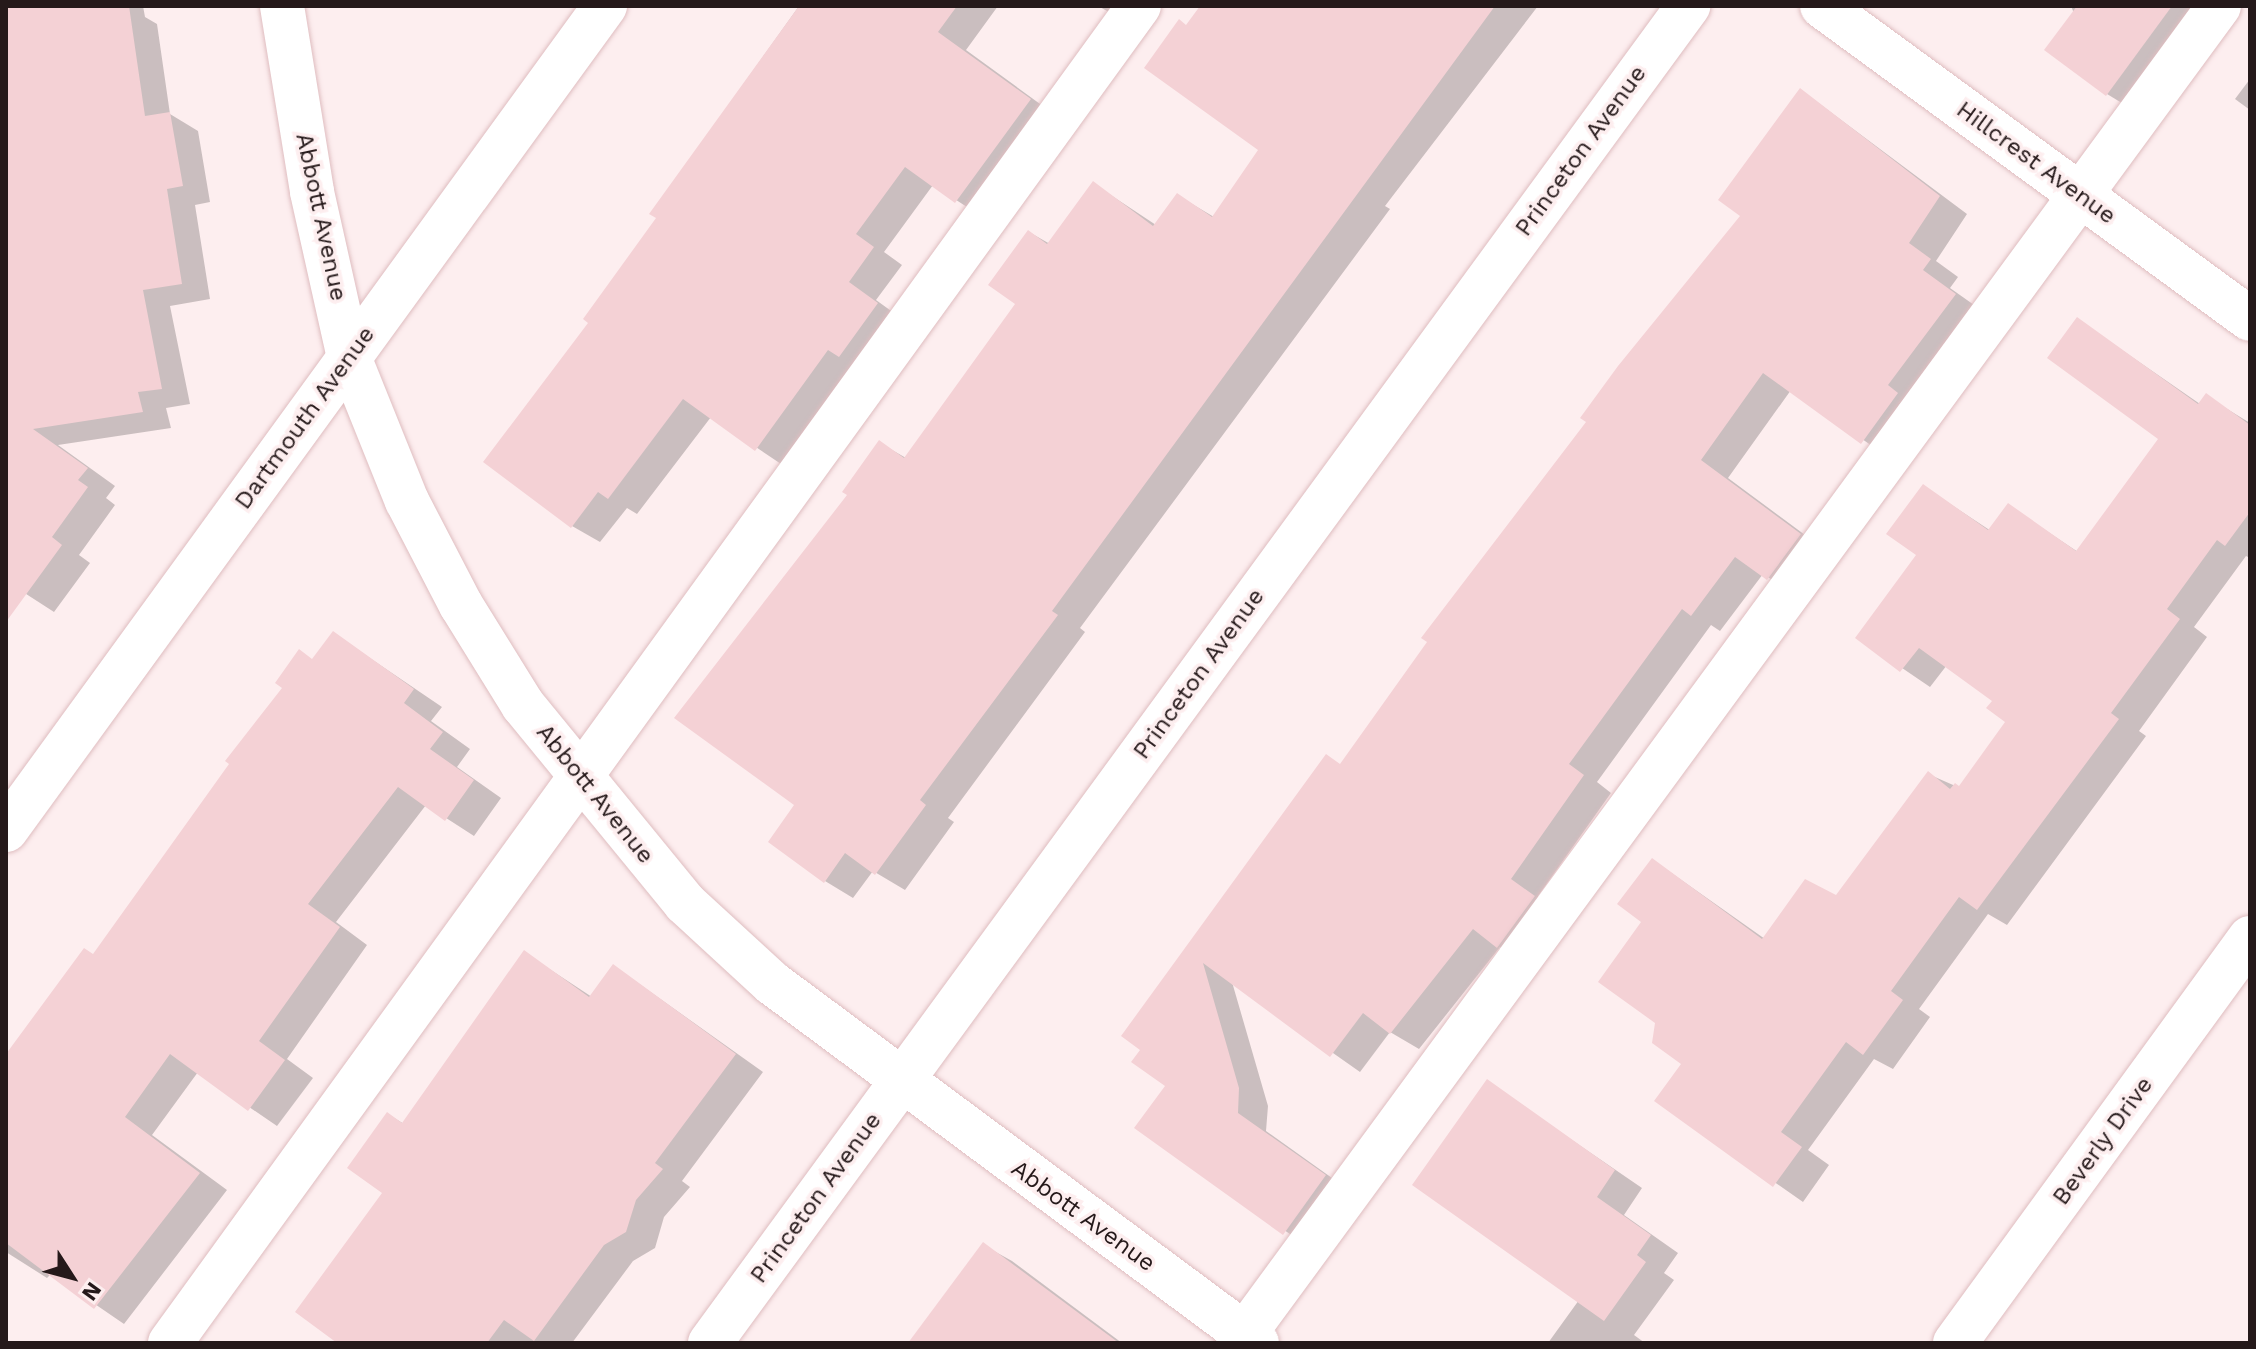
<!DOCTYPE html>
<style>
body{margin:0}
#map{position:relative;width:2256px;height:1349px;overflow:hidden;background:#fdeeef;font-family:"Work Sans",sans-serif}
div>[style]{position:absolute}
.shadow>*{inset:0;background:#0003}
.building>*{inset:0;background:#f4d1d5}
.roads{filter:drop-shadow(0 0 2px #dfbdc0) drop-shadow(0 0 2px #dfbdc0)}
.minor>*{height:44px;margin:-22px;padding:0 22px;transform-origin:22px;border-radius:22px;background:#fff}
span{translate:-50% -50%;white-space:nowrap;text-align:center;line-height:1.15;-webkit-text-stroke:7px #fdeeef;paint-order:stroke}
.street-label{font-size:24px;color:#25191a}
.frame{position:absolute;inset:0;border:8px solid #25191a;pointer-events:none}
.north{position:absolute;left:32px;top:1237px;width:80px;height:80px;-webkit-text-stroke:6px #fdeeef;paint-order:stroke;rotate:126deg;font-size:22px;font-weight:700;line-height:32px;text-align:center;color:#25191a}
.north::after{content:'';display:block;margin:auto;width:28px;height:36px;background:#25191a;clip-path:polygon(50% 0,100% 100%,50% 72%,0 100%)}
</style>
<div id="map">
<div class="shadow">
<div style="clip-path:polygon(6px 6px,143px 6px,145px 17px,157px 24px,170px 114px,198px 131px,210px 202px,195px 205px,210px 299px,170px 306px,190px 404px,166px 408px,171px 428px,58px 445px,115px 486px,106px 498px,115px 505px,79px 555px,90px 563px,54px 612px,6px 581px)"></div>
<div style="clip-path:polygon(799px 6px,998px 6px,966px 50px,1058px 117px,984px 218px,933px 185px,884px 252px,902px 265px,876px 300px,905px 321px,784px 466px,711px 417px,637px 514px,627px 508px,600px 542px,572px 526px,591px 322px,658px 218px,652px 213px)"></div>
<div style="clip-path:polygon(1098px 6px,1126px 6px,1118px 17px)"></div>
<div style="clip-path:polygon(1203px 6px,1538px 6px,1385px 206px,1390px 209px,1080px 628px,1085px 632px,948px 818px,954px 822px,905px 890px,873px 871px,853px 898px,825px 881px,797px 805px,849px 495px,880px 443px,906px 458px,1018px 304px,1029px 232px,1050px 244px,1094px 184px,1156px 225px,1177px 195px,1214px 217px,1261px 150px,1187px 27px)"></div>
<div style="clip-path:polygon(2071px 6px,2212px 6px,2135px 111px,2107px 94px)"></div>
<div style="clip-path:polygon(2250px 79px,2250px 110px,2235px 99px)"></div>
<div style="clip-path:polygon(1801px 90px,1967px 214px,1936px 261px,1958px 277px,1950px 288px,1984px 312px,1891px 459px,1791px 390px,1728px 478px,1828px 552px,1796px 595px,1763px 574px,1720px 631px,1711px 625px,1597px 782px,1611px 793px,1538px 896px,1562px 914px,1527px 962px,1500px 947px,1419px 1049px,1390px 1032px,1360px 1072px,1232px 982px,1268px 1106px,1266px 1131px,1353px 1193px,1313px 1250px,1137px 1128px,1168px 1086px,1143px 1049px,1124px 1035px,1342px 765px,1743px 215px)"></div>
<div style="clip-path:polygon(2077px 319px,2200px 404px,2206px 396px,2250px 423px,2250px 558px,2246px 556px,2194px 627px,2207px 637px,2139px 731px,2146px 736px,2007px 925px,1988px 914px,1919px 1009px,1930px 1017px,1893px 1069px,1874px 1059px,1808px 1150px,1829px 1165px,1803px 1202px,1657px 1100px,1684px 1064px,1657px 1022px,1644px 922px,1653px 860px,1765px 939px,1837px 898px,1928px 774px,1960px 788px,2008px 721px,1995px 700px,1947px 665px,1930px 687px,1858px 638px,1919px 555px,1923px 486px,1991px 531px,2009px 506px,2078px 552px,2161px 439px)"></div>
<div style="clip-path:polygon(333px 633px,442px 707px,431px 721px,470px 749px,457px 767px,501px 798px,474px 836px,426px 805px,336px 922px,367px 945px,287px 1059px,313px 1078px,277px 1126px,198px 1072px,152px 1135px,227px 1190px,124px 1324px,51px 1274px,47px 1278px,6px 1252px,6px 1062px,94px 956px)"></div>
<div style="clip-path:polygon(525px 953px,592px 997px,614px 966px,763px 1072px,682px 1181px,690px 1187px,664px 1217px,655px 1248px,633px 1261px,572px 1343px,341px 1343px,385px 1193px,388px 1114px,404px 1124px)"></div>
<div style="clip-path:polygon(1487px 1082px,1642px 1188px,1624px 1215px,1678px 1253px,1664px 1273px,1674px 1280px,1634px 1335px,1645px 1343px,1548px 1343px,1579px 1300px)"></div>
<div style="clip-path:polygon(983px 1245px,1012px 1261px,1122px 1343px,909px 1343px)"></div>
</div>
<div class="building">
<div style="clip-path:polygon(6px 6px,129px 6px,145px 116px,170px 112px,183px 186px,167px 189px,182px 284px,143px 290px,162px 389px,138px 392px,143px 412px,33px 429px,88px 468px,78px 480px,88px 487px,52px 537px,62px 545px,6px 622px)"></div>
<div style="clip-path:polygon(799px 6px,957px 6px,938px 32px,1031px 99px,955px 203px,905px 167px,856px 234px,874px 247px,849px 282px,878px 303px,839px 357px,828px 350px,755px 451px,683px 399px,608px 499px,598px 492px,571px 528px,483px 462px,588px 323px,583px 319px,656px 218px,649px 214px)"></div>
<div style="clip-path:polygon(1200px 6px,1495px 6px,1052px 611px,1058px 615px,920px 800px,926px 805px,875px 875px,845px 853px,824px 883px,768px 842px,794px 805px,674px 718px,847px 495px,842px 492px,879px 440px,904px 458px,1015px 304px,988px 285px,1028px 230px,1047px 244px,1093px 181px,1153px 226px,1177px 193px,1212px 217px,1258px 150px,1144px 68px,1179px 19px,1186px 25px)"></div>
<div style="clip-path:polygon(2077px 6px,2172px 6px,2106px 96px,2044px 50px)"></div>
<div style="clip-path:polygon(1800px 88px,1940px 196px,1909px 243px,1931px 259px,1923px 270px,1956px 294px,1888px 385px,1898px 393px,1861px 444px,1763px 373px,1701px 460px,1801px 534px,1767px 580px,1735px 557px,1691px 616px,1682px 609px,1569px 764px,1584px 775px,1511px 879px,1535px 896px,1497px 948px,1473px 929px,1390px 1034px,1363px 1013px,1330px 1057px,1203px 963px,1239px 1088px,1238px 1113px,1326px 1175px,1283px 1235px,1134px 1128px,1165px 1086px,1131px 1062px,1140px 1050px,1121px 1036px,1326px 754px,1340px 764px,1427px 642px,1421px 638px,1586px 422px,1580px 418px,1618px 366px,1740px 216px,1718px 200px)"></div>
<div style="clip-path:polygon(2077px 317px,2198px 404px,2206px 393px,2250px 425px,2250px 512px,2225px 546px,2217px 540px,2167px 609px,2180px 619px,2111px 713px,2119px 719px,1977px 910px,1959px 897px,1891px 991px,1903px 1000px,1863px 1055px,1846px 1042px,1781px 1132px,1802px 1147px,1773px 1187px,1654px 1101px,1681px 1064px,1652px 1043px,1655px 1023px,1598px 982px,1641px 922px,1617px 904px,1652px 858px,1762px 939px,1805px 879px,1836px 895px,1928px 771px,1950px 789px,1955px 783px,1959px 786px,2005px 722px,1986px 708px,1992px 701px,1919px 648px,1900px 672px,1855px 638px,1916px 555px,1886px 534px,1923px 484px,1988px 530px,2008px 503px,2076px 551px,2158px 439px,2047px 358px)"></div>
<div style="clip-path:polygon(333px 631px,414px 689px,404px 703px,443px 732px,430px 749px,474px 780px,445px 821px,398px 787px,308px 904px,340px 927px,259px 1041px,285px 1060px,248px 1111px,170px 1054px,125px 1117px,200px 1173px,94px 1309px,6px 1243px,6px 1054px,84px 948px,93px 954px,229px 764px,225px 761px,282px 688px,275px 683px,299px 649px,312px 659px)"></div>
<div style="clip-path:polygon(524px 950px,589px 997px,613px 964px,736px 1054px,655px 1163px,663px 1169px,636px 1200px,626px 1232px,604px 1245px,534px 1341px,504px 1320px,487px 1343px,337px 1343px,295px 1312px,382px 1193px,347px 1168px,387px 1112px,402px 1123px)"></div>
<div style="clip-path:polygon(1487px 1079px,1615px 1170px,1597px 1197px,1651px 1235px,1637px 1255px,1646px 1262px,1604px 1321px,1412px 1185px)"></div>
<div style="clip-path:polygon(983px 1242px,1119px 1343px,908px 1343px)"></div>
</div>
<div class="roads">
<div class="minor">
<div style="left:282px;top:6px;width:188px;rotate:80.8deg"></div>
<div style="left:312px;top:192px;width:169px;rotate:77.4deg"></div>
<div style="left:349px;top:357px;width:155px;rotate:68.1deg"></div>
<div style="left:407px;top:501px;width:117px;rotate:62.6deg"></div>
<div style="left:461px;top:605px;width:118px;rotate:58.2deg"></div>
<div style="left:523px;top:705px;width:256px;rotate:50.7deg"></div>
<div style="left:685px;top:903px;width:118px;rotate:42.6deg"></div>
<div style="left:772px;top:983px;width:604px;rotate:36.59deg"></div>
<div style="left:1822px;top:6px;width:530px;rotate:36.18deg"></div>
<div style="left:6px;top:830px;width:1019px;rotate:-53.99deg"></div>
<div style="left:170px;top:1343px;width:1651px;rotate:-54.07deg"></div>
<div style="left:710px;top:1343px;width:1657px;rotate:-53.81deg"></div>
<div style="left:1238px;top:1343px;width:1658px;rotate:-53.73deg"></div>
<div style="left:1955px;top:1343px;width:501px;rotate:-53.93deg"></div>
</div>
</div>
<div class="street-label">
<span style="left:1581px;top:151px;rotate:-54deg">Princeton Avenue</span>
<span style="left:2036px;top:163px;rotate:36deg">Hillcrest Avenue</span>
<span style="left:321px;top:217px;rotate:78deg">Abbott Avenue</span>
<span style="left:305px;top:418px;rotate:-54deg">Dartmouth Avenue</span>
<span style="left:1199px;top:674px;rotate:-54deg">Princeton Avenue</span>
<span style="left:595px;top:794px;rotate:51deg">Abbott Avenue</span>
<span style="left:2103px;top:1141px;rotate:-54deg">Beverly Drive</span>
<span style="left:816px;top:1198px;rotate:-54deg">Princeton Avenue</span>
<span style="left:1083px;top:1216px;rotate:36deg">Abbott Avenue</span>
</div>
<div class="frame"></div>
<div class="north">N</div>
</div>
